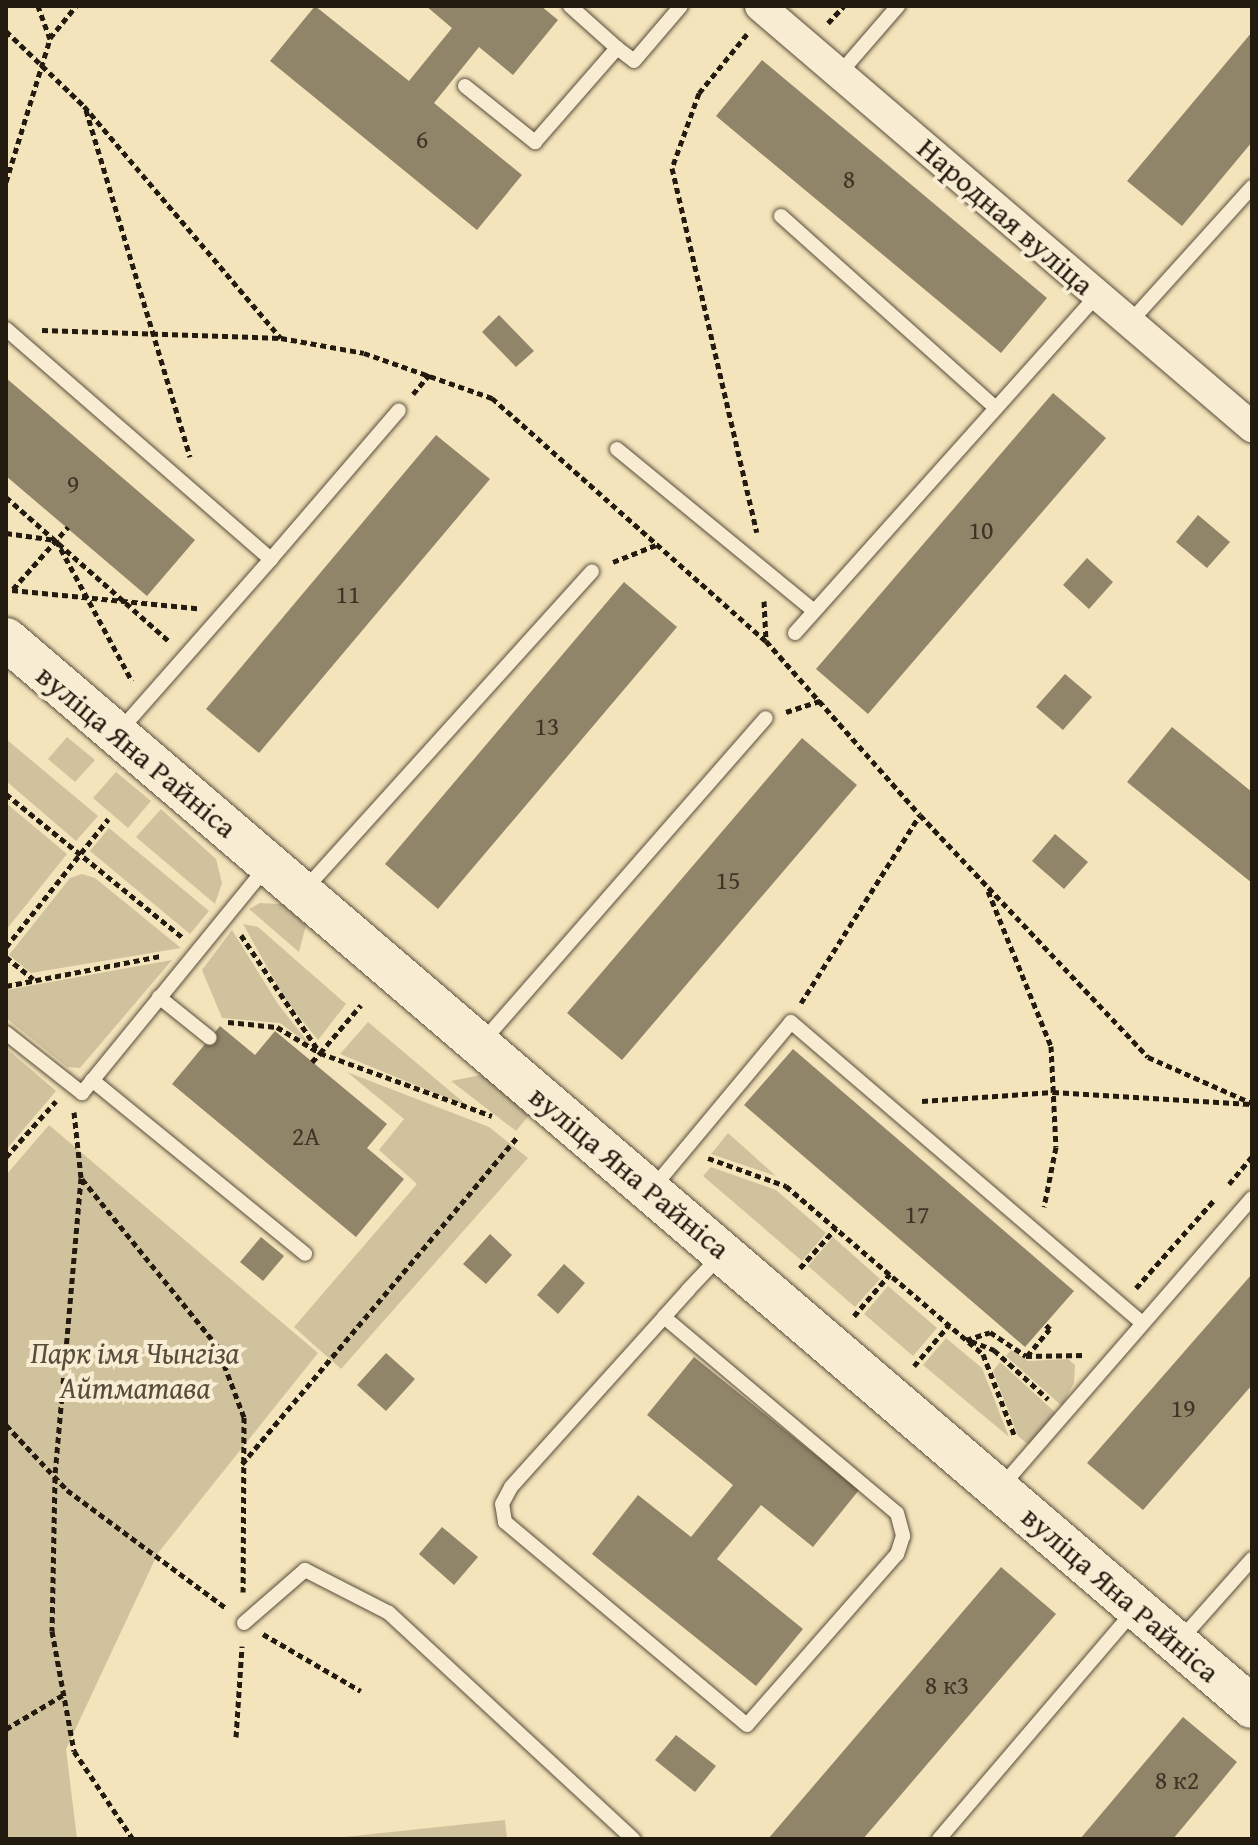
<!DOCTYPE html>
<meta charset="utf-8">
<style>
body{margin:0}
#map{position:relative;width:1258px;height:1845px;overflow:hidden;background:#f4e4bb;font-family:"Gentium Book Plus",serif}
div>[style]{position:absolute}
.green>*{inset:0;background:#d1c29e}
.building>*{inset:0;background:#908469}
.path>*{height:5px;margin-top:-2.5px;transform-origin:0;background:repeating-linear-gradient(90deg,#241b10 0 6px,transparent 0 10px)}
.roads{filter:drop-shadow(0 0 2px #584d3b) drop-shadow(0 0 2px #584d3b)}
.lane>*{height:14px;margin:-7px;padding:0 7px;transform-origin:7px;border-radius:7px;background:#f8edd3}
.street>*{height:30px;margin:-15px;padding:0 15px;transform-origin:15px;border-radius:15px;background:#f8edd3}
.secondary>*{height:42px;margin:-21px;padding:0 21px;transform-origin:21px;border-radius:21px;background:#f8edd3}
span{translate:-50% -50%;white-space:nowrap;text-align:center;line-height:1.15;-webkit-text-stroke:8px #f8edd3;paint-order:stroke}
.number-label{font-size:26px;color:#3f3526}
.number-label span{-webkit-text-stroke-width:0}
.street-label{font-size:30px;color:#241b10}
.park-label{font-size:30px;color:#584d3b;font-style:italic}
.frame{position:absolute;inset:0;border:8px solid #241b10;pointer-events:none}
</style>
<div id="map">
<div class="green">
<div style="clip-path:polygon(67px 737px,95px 760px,75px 782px,48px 759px)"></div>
<div style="clip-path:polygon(6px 739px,98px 816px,76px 841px,6px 781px)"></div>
<div style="clip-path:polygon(116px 772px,151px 801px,128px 828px,93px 798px)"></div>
<div style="clip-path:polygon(6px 803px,67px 854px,6px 930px)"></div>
<div style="clip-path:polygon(161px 809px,216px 859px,222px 883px,215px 904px,136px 837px)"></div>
<div style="clip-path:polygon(109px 828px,209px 911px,190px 934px,90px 851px)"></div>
<div style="clip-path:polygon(82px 874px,95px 878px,181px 948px,31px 973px,9px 955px,70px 878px)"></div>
<div style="clip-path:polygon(260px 903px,282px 904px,306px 925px,299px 952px,249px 909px)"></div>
<div style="clip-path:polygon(243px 924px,258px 927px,346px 1004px,318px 1040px,285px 999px)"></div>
<div style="clip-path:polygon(232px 930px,278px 1004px,311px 1046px,280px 1023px,222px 1018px,202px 970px)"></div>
<div style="clip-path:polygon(172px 960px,80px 1068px,67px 1067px,6px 1018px,6px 990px)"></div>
<div style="clip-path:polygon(368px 1022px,469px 1107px,340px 1054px)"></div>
<div style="clip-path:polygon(6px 1048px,56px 1091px,6px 1150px)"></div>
<div style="clip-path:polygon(347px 1072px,489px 1127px,528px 1158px,341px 1369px,294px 1327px,417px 1184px,379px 1150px,404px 1119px)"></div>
<div style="clip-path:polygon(486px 1074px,531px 1113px,516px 1131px,451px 1081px)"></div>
<div style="clip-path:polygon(49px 1125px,318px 1353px,158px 1553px,66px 1749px,77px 1839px,6px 1839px,6px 1175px)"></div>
<div style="clip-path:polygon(728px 1133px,776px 1176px,711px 1154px)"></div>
<div style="clip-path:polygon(711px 1167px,776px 1190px,826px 1233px,802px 1261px,703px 1176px)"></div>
<div style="clip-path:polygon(833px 1237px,880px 1279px,855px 1307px,808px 1266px)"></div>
<div style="clip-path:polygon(888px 1286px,937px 1328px,913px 1356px,864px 1314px)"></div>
<div style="clip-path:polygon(946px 1338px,982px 1368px,1009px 1437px,923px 1365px)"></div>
<div style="clip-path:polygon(1011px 1350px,1028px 1361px,1068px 1359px,1075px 1365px,1074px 1383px,1062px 1406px,1006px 1356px)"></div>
<div style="clip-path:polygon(1000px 1362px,1057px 1414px,1030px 1446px,1018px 1436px,993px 1371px)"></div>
<div style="clip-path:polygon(505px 1820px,507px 1839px,325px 1839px)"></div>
</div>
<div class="building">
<div style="clip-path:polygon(315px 6px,409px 81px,452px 28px,426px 6px,541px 6px,558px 20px,513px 75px,479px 47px,434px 103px,522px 175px,477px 230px,270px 61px)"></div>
<div style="clip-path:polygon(1252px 32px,1252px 142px,1182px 226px,1127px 181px)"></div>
<div style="clip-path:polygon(762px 60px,1047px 298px,1001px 353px,716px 116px)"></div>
<div style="clip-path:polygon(499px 315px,534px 351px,516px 367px,482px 332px)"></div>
<div style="clip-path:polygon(6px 378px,195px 540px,147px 596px,6px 476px)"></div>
<div style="clip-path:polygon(1053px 393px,1106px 438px,868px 714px,816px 669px)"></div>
<div style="clip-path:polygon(436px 435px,490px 479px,259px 753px,206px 709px)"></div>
<div style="clip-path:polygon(1198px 515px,1230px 542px,1207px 568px,1176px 542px)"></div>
<div style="clip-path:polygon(1087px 558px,1113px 582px,1089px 609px,1063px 585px)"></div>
<div style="clip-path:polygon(624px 582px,677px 627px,438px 909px,385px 864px)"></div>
<div style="clip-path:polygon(1065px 674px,1092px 697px,1063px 730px,1036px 707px)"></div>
<div style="clip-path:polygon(1172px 727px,1252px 792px,1252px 883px,1127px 782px)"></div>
<div style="clip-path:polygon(802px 738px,857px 785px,622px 1060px,567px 1013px)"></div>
<div style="clip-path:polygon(1055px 834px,1088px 862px,1064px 889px,1032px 861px)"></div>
<div style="clip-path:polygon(220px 1026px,255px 1055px,275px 1031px,387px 1124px,367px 1148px,404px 1179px,356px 1237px,172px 1084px)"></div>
<div style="clip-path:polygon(793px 1049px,1074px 1291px,1025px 1347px,744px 1105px)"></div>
<div style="clip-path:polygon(490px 1234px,512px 1255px,486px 1284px,463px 1264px)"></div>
<div style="clip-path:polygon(261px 1237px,284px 1256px,263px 1281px,240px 1262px)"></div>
<div style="clip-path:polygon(564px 1264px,585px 1283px,558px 1314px,537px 1295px)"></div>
<div style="clip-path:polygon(1252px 1274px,1252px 1385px,1143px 1510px,1087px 1463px)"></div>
<div style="clip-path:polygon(386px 1353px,415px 1379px,386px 1411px,357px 1385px)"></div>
<div style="clip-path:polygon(694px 1357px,859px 1490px,813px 1547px,761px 1505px,717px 1559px,803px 1629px,756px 1686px,592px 1554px,638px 1495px,691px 1537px,733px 1485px,647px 1415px)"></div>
<div style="clip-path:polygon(442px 1527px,478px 1557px,454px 1585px,419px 1554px)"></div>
<div style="clip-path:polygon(1001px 1567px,1056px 1614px,863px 1839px,768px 1839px)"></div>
<div style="clip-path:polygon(1183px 1717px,1237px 1762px,1208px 1797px,1173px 1839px,1080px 1839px)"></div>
<div style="clip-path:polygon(676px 1735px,716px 1766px,695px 1792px,655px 1760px)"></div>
</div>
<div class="path">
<div style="left:828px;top:23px;width:23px;rotate:-47deg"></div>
<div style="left:6px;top:31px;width:108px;rotate:43.9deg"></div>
<div style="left:84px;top:106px;width:304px;rotate:49.7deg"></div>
<div style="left:281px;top:338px;width:84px;rotate:10.2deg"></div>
<div style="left:364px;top:353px;width:136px;rotate:19.4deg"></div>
<div style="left:492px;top:398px;width:366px;rotate:41.6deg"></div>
<div style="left:766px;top:641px;width:232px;rotate:48.5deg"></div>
<div style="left:920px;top:815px;width:332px;rotate:46.7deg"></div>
<div style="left:1148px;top:1057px;width:114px;rotate:23.9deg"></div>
<div style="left:747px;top:34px;width:76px;rotate:129.1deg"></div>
<div style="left:699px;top:93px;width:80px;rotate:109.8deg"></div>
<div style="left:672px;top:168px;width:374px;rotate:76.9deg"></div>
<div style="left:50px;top:38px;width:41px;rotate:-50.9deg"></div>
<div style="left:86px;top:110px;width:362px;rotate:73.3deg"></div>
<div style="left:6px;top:182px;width:150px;rotate:-72.9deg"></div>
<div style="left:50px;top:39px;width:35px;rotate:-110deg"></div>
<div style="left:42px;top:330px;width:238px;rotate:1.9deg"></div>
<div style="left:413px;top:394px;width:26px;rotate:-50deg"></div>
<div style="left:6px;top:497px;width:219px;rotate:41.5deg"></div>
<div style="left:6px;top:533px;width:50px;rotate:8deg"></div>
<div style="left:56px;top:540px;width:160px;rotate:61.7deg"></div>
<div style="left:613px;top:562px;width:46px;rotate:-21.6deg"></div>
<div style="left:13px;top:589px;width:83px;rotate:-48.4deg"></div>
<div style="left:12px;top:590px;width:186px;rotate:5.6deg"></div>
<div style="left:764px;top:601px;width:40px;rotate:87.1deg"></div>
<div style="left:786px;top:712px;width:39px;rotate:-18deg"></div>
<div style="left:6px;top:794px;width:227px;rotate:39.1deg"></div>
<div style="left:988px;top:891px;width:167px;rotate:67.9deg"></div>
<div style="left:1051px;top:1046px;width:101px;rotate:87.2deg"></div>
<div style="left:1056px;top:1147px;width:61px;rotate:101.3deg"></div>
<div style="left:241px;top:935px;width:142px;rotate:56.2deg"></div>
<div style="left:320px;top:1053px;width:63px;rotate:-49.5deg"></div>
<div style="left:6px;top:947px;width:164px;rotate:-51.4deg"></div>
<div style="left:6px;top:957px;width:35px;rotate:39deg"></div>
<div style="left:6px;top:986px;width:158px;rotate:-11deg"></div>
<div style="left:801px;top:1003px;width:222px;rotate:-57.7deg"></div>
<div style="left:228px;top:1022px;width:49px;rotate:5.8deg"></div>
<div style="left:277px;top:1027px;width:50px;rotate:31.2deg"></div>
<div style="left:320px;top:1053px;width:183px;rotate:20.1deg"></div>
<div style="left:312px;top:1062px;width:12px;rotate:-48deg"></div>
<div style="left:922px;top:1101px;width:131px;rotate:-3.9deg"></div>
<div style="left:1053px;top:1092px;width:198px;rotate:3.5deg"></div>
<div style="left:74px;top:1112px;width:66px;rotate:83.9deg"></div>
<div style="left:81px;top:1178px;width:300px;rotate:95deg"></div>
<div style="left:55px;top:1477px;width:154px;rotate:91.1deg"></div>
<div style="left:52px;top:1631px;width:122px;rotate:79.6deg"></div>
<div style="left:74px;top:1751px;width:106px;rotate:56.2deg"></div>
<div style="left:6px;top:1157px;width:75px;rotate:-48.2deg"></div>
<div style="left:708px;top:1158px;width:83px;rotate:19.7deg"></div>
<div style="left:786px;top:1186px;width:259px;rotate:40.5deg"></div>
<div style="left:983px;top:1354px;width:89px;rotate:68.9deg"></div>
<div style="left:82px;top:1179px;width:215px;rotate:51deg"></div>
<div style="left:217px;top:1346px;width:76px;rotate:69.2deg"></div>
<div style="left:244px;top:1417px;width:175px;rotate:90.3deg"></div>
<div style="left:1229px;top:1184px;width:35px;rotate:-50deg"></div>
<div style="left:800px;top:1268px;width:54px;rotate:-48deg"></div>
<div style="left:1136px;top:1288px;width:118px;rotate:-48.4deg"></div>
<div style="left:854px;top:1316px;width:55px;rotate:-49.4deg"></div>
<div style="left:966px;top:1340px;width:25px;rotate:-18deg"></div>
<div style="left:990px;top:1332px;width:43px;rotate:33.7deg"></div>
<div style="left:1026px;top:1356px;width:59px;rotate:-1deg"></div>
<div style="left:971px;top:1341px;width:25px;rotate:21deg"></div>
<div style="left:994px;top:1350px;width:73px;rotate:42.2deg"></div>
<div style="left:1027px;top:1356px;width:35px;rotate:-50deg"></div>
<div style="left:1050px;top:1329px;width:7px;rotate:-135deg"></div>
<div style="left:914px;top:1366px;width:54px;rotate:-49.5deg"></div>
<div style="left:6px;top:1425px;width:89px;rotate:46.8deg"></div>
<div style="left:67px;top:1490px;width:198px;rotate:36.6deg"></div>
<div style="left:242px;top:1464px;width:426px;rotate:-49.9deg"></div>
<div style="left:263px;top:1634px;width:113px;rotate:30.2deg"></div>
<div style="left:6px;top:1729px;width:66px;rotate:-30.8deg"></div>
<div style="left:236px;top:1737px;width:91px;rotate:-86.2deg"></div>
</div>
<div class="roads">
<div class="lane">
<div style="left:617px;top:48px;width:21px;rotate:37deg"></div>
<div style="left:634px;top:61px;width:72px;rotate:-49.5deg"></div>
<div style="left:840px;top:73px;width:89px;rotate:-49.1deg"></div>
<div style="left:465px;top:86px;width:90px;rotate:38.7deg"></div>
<div style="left:535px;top:142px;width:125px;rotate:-48.9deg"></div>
<div style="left:617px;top:48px;width:63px;rotate:-138.2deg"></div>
<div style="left:781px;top:216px;width:288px;rotate:41.8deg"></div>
<div style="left:1130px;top:322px;width:182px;rotate:-47.9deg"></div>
<div style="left:6px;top:329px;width:351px;rotate:41deg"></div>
<div style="left:271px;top:559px;width:228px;rotate:131.4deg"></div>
<div style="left:617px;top:449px;width:255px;rotate:39.4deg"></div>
<div style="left:271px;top:559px;width:196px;rotate:-49.3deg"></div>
<div style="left:795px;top:633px;width:453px;rotate:-48.2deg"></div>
<div style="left:305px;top:889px;width:428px;rotate:-47.9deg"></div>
<div style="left:159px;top:997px;width:65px;rotate:38.8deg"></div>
<div style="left:6px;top:1033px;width:97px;rotate:38.3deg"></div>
<div style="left:82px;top:1093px;width:291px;rotate:-50.8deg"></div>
<div style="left:483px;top:1041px;width:429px;rotate:-48.8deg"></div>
<div style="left:92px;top:1080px;width:275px;rotate:39.2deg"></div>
<div style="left:652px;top:1189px;width:217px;rotate:-50.2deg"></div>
<div style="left:791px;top:1022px;width:462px;rotate:40.6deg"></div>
<div style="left:664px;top:1317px;width:304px;rotate:40.1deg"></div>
<div style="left:897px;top:1513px;width:24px;rotate:75deg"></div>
<div style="left:903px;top:1536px;width:19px;rotate:108deg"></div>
<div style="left:897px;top:1554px;width:227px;rotate:131.3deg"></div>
<div style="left:747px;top:1725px;width:316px;rotate:-140deg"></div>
<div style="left:505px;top:1522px;width:18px;rotate:-99deg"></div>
<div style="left:502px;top:1504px;width:19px;rotate:-62deg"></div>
<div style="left:511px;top:1487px;width:229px;rotate:-48deg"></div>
<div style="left:664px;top:1317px;width:36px;rotate:-48deg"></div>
<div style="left:688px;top:1290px;width:47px;rotate:-46.7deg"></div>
<div style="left:1000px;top:1488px;width:384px;rotate:-49deg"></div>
<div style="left:244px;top:1623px;width:81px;rotate:-41deg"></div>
<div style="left:305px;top:1570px;width:94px;rotate:27.1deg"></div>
<div style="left:389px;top:1613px;width:333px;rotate:42.8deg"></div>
<div style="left:1181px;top:1639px;width:107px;rotate:-48.4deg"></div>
<div style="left:939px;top:1839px;width:300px;rotate:-49.5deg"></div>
</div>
<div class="street">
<div style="left:760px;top:6px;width:648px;rotate:40.55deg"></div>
</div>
<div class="secondary">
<div style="left:6px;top:639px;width:1641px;rotate:40.6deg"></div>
</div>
</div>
<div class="number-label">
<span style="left:422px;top:139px">6</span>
<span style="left:849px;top:179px">8</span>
<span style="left:73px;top:484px">9</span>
<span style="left:981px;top:530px">10</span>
<span style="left:348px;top:594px">11</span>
<span style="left:547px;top:726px">13</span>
<span style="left:728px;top:880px">15</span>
<span style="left:306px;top:1136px">2А</span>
<span style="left:917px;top:1214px">17</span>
<span style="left:1183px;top:1408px">19</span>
<span style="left:947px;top:1685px">8 к3</span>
<span style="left:1177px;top:1780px">8 к2</span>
</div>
<div class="street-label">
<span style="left:1006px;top:216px;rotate:41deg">Народная вуліца</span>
<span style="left:137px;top:751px;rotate:40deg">вуліца Яна Райніса</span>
<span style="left:630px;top:1172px;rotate:40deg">вуліца Яна Райніса</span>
<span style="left:1121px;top:1594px;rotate:41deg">вуліца Яна Райніса</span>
</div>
<div class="park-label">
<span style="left:135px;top:1369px">Парк імя Чынгіза<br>Айтматава</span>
</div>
<div class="frame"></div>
</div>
